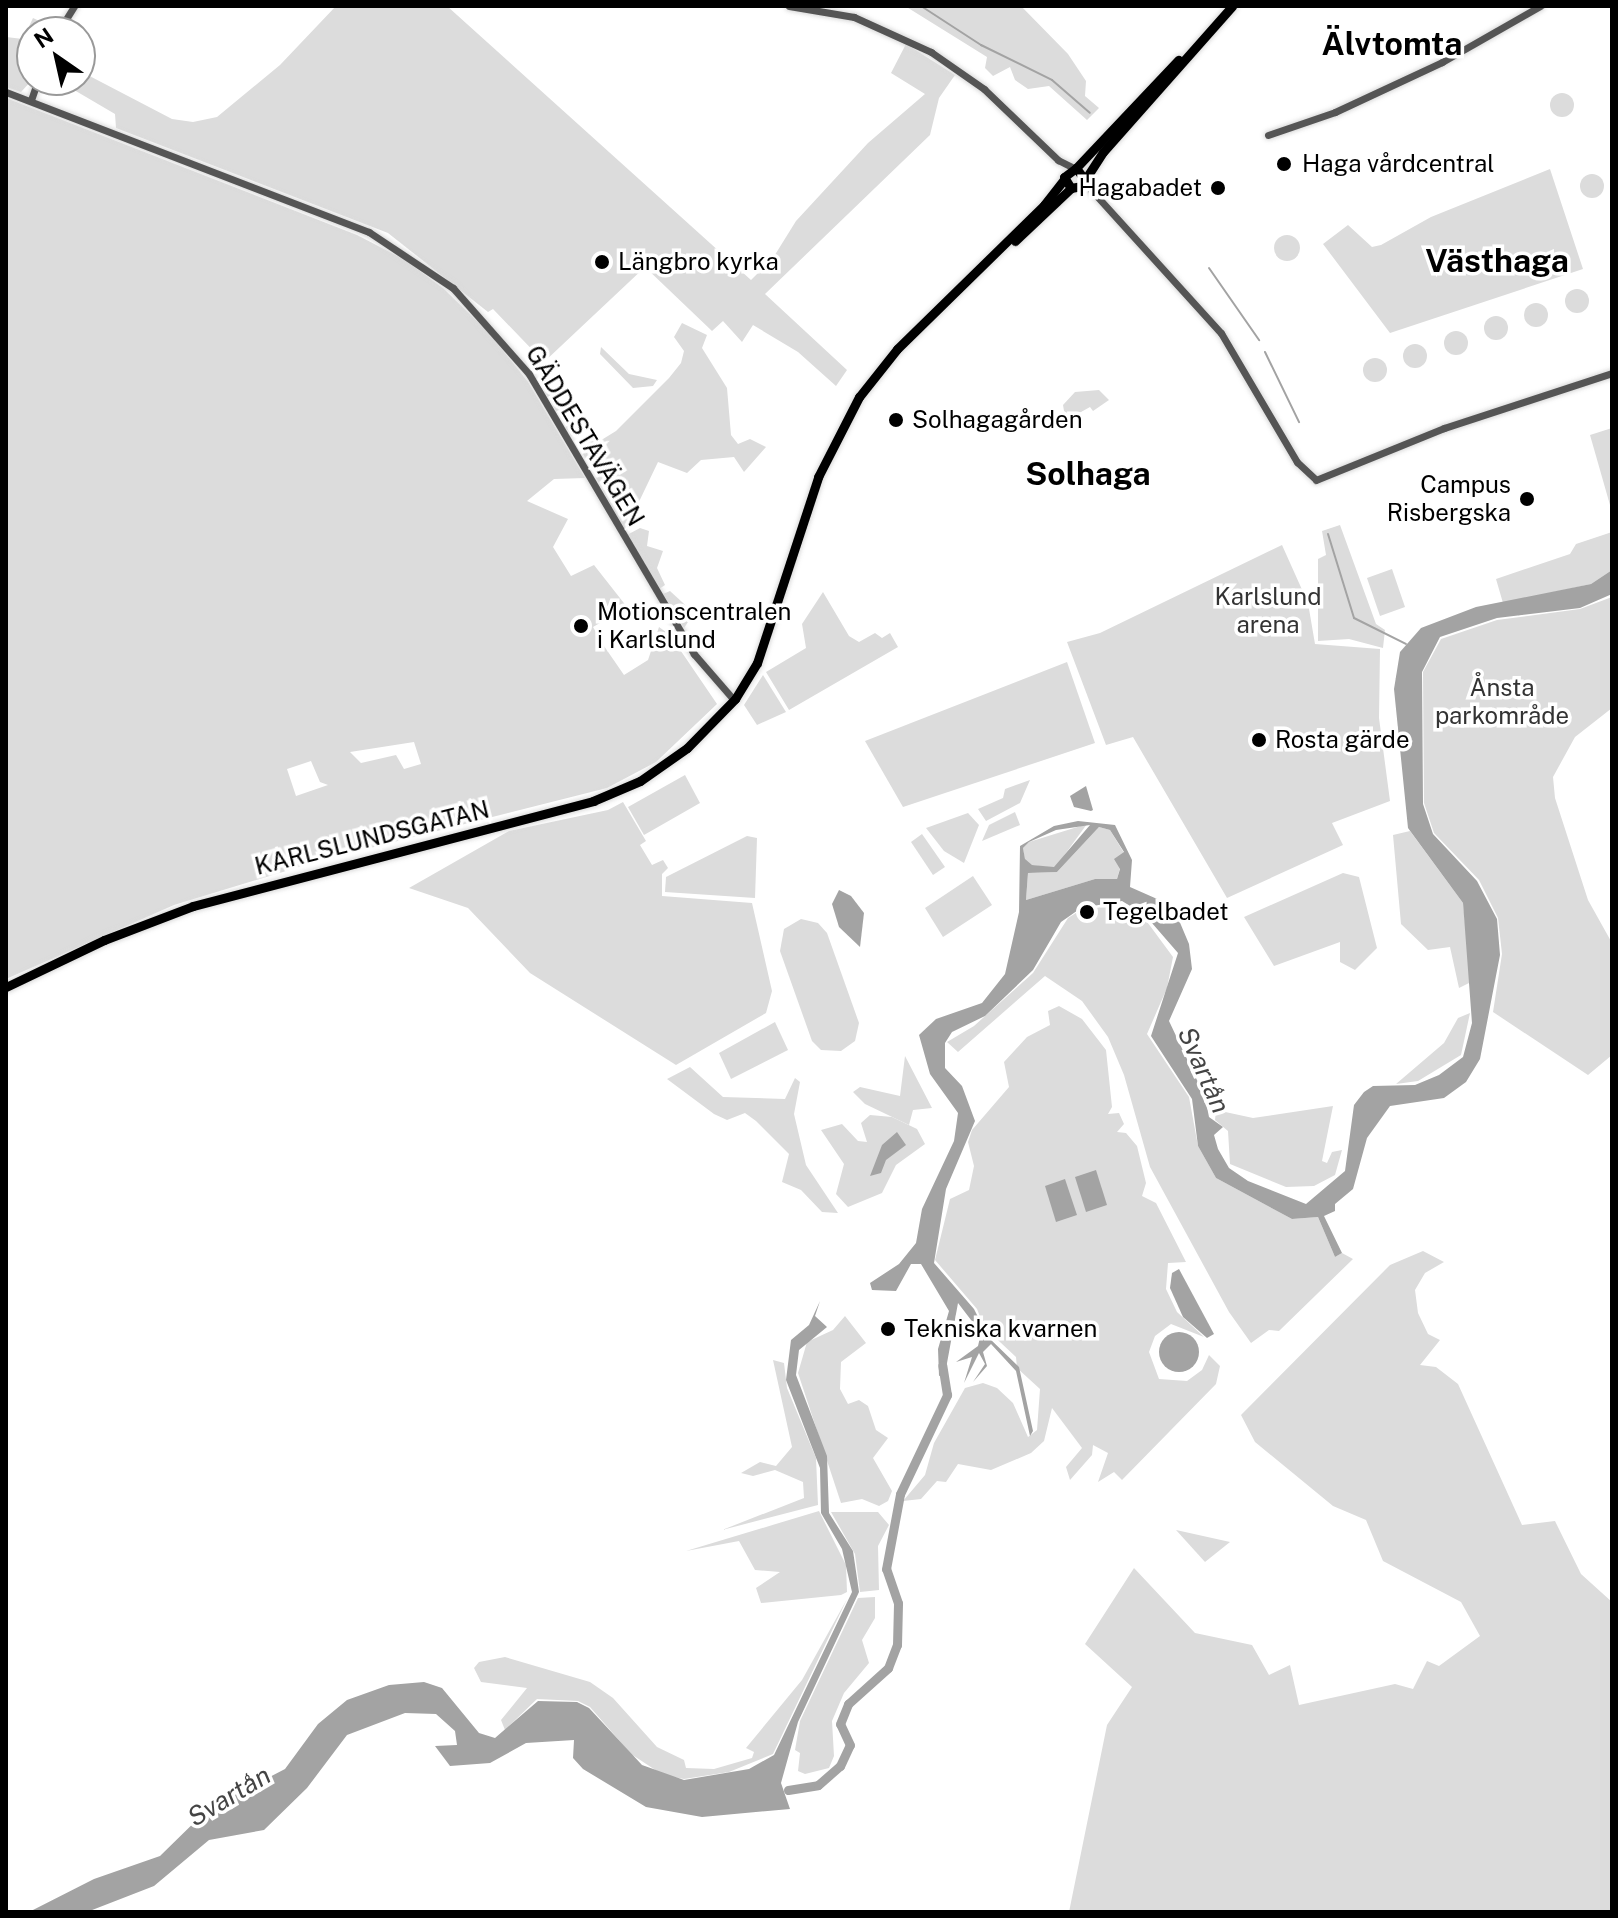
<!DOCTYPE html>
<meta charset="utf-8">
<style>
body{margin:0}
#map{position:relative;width:1618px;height:1918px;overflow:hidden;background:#fff;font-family:"Public Sans",sans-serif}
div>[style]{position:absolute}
.green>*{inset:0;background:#dcdcdc}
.round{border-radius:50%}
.water>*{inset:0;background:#a3a3a3}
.stream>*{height:2px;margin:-1px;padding:0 1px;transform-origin:1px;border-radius:1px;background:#a3a3a3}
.river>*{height:9px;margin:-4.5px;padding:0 4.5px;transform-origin:4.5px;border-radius:4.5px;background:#a3a3a3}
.roads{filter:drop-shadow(0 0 2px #dbdbdb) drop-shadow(0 0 2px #dbdbdb)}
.minor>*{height:7px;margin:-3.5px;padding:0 3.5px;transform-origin:3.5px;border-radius:3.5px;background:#555}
.major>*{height:9px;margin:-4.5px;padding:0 4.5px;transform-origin:4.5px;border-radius:4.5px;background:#000}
.dots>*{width:22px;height:22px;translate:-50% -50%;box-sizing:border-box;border:4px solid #fff;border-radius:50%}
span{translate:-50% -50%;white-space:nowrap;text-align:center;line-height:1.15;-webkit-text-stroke:7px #fff;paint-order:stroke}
.poi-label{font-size:24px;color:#000}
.left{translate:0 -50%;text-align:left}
.right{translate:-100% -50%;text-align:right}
.street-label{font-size:24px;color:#000}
.park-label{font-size:24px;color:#333}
.water-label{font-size:26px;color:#444;font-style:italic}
.district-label{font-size:32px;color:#000;font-weight:700}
.frame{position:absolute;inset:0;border:8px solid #000;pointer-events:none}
.north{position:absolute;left:16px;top:16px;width:80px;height:80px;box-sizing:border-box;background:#fff;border:2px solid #999;border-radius:50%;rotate:326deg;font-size:22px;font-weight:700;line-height:32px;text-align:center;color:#000}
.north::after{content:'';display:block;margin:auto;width:28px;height:36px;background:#000;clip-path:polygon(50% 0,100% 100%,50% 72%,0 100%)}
</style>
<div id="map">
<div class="green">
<div style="clip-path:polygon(336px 6px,447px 6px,751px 280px,773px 258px,796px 221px,868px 143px,925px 94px,891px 73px,906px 44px,955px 75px,939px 98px,930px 135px,765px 294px,847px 370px,836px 386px,798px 352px,753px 325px,742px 342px,723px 321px,712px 331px,645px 267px,544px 362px,493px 309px,488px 312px,388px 233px,116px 128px,115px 114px,69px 87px,72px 80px,80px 80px,80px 71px,172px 119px,193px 122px,217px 117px,280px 65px)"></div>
<div style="clip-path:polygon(905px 6px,1021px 6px,1068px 54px,1086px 81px,1085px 96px,1099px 108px,1087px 120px,1049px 86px,1028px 89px,1015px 80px,1010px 67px,993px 76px,985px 68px,987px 57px)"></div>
<div style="clip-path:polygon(33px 18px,54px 28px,32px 32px,32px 80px,21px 92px,6px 87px,6px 37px,23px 39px)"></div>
<div class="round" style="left:1550px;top:93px;width:24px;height:24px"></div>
<div style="clip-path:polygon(evenodd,6px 98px,357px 235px,405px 260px,444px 289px,489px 333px,528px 382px,585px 478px,554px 479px,527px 501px,568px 519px,553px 547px,571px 576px,594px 565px,627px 607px,593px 627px,604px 646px,624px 675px,648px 660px,659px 627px,670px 635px,717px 704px,656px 762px,607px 788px,319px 861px,174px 905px,6px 979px,6px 98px,414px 742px,421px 764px,404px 769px,396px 755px,361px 763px,350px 752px,414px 742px,6px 98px,311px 761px,320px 782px,328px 785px,296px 796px,287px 769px,311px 761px)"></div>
<div style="clip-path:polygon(1550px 169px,1583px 269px,1390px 333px,1323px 244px,1348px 225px,1372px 247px,1381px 245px,1431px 217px)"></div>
<div class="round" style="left:1580px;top:174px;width:24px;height:24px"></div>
<div class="round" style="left:1274px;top:235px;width:26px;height:26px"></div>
<div class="round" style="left:1565px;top:289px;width:24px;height:24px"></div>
<div class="round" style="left:1524px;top:303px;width:24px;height:24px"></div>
<div class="round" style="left:1484px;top:316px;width:24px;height:24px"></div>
<div style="clip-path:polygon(682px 323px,707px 335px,702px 348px,727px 388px,731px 435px,738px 444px,750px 439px,766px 447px,744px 472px,734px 457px,701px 460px,687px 473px,658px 462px,625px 531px,577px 443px,603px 439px,616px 431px,669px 378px,681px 363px,684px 351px,674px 337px)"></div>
<div class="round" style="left:1444px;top:331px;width:24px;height:24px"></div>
<div class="round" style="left:1403px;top:344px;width:24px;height:24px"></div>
<div style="clip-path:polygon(601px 347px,629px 374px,657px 380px,653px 386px,633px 388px,600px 354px)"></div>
<div class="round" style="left:1363px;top:358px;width:24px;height:24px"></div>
<div style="clip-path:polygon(547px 370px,548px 387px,578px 433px,571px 436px,539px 382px)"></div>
<div style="clip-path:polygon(1099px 390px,1109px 400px,1093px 411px,1090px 407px,1072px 417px,1064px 411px,1063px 405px,1075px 392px)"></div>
<div style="clip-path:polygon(1612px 428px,1612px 512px,1590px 435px)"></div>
<div style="clip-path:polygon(1340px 525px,1376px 624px,1385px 630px,1383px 648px,1349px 639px,1318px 641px,1318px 559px,1326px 555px,1322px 531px)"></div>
<div style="clip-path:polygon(640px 528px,649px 531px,647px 546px,663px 551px,657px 568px,665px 585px,659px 589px,627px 535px)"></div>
<div style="clip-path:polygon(1612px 532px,1612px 570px,1591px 584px,1503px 603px,1496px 579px,1570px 554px,1576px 544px)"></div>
<div style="clip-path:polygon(1282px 545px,1308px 603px,1315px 644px,1380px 649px,1379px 718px,1390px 801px,1332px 823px,1343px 845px,1227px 898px,1133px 737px,1106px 745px,1067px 642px,1100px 633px)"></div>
<div style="clip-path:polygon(1392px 569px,1405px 607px,1380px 616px,1367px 578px)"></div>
<div style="clip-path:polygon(670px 591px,694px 613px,684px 628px,663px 594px)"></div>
<div style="clip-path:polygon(823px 592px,849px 636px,859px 642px,875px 633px,882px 638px,890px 633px,898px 647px,789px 710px,766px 672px,806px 648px,802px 624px)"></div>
<div style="clip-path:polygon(1612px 597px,1612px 708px,1575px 737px,1553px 777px,1555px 798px,1588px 900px,1612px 943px,1612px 1055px,1588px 1075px,1493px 1012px,1502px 954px,1498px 918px,1479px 880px,1434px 833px,1424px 803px,1423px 672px,1441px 639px,1497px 620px,1580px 609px)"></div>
<div style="clip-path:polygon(1067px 662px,1095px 743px,903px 807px,865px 741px)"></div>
<div style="clip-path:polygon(763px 675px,786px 712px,757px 725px,744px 705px)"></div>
<div style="clip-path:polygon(685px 775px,700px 803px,644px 835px,628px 807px)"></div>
<div style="clip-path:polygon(1030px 780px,1020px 803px,986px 821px,978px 809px,1003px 798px,1005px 789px)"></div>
<div style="clip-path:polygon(623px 802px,646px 841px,640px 845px,652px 865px,663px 860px,668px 868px,662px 874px,662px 896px,752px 903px,772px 991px,766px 1013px,676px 1065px,530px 973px,468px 908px,409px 888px,509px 831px,608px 810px)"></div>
<div style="clip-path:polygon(1015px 812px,1020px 825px,982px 841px,989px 825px)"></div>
<div style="clip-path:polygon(968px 813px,979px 825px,964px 863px,944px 851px,926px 828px)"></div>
<div style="clip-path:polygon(1087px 824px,1055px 868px,1031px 865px,1025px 860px,1023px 848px,1029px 842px)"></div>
<div style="clip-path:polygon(1099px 827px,1110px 830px,1124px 853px,1117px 879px,1095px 879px,1026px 900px,1028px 873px,1057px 872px)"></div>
<div style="clip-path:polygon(1410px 831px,1463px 903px,1471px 982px,1459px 988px,1450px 947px,1428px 950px,1401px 924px,1393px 835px)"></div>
<div style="clip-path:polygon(922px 834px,945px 867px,933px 875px,911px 842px)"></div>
<div style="clip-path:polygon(747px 836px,757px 838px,755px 898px,665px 892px,666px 877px)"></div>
<div style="clip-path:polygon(1343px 873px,1359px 877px,1377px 948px,1355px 970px,1340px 962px,1340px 942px,1274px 966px,1244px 917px)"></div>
<div style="clip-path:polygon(973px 876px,992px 905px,943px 937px,925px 908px)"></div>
<div style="clip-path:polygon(1119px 904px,1145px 919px,1173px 957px,1167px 988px,1147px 1034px,1189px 1097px,1198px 1146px,1216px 1178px,1292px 1219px,1318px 1217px,1335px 1257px,1342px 1253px,1353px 1259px,1279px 1331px,1269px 1330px,1251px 1343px,1229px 1312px,1150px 1167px,1124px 1075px,1108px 1037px,1082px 1001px,1045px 976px,958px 1052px,947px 1042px,974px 1026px,1033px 973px,1068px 918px,1079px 911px)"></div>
<div style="clip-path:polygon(801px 919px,818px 923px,827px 933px,859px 1023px,855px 1041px,841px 1051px,821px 1050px,812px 1041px,780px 951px,784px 929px)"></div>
<div style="clip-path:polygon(1059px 1006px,1082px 1019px,1106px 1050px,1112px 1107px,1108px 1114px,1119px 1113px,1124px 1124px,1117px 1132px,1126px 1133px,1137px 1146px,1146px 1183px,1142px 1196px,1156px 1203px,1186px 1262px,1168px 1263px,1166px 1289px,1177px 1312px,1204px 1337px,1171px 1324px,1155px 1336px,1149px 1352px,1159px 1379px,1187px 1381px,1202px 1370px,1209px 1355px,1220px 1366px,1216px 1384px,1122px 1480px,1114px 1472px,1098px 1482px,1108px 1453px,1093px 1445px,1092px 1455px,1070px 1480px,1066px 1467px,1082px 1448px,1052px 1408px,1044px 1441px,1031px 1453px,991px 1470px,958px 1464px,946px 1482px,937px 1481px,921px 1499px,903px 1501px,925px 1475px,934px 1443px,965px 1388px,983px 1383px,997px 1388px,1013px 1403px,1028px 1437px,1037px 1430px,1040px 1389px,1017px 1368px,1016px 1357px,984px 1327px,977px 1309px,935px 1260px,950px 1199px,969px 1190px,974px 1166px,968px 1142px,972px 1130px,1009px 1087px,1004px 1062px,1027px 1037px,1050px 1025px,1048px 1011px)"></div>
<div style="clip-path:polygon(1470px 1013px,1461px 1055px,1418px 1081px,1396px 1084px,1444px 1043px,1458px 1018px)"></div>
<div style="clip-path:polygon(775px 1022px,788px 1050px,731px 1079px,719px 1053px)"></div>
<div style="clip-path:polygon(905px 1056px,932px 1108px,913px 1110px,909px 1125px,865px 1104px,853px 1092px,860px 1087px,900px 1096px)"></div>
<div style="clip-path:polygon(690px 1067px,723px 1097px,785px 1099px,795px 1078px,800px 1082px,794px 1114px,806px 1165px,838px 1213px,822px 1212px,801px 1190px,782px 1182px,789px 1154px,756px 1121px,745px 1113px,727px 1120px,714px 1114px,667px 1079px)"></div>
<div style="clip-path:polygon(1333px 1106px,1322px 1161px,1327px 1163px,1332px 1152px,1342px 1150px,1335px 1175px,1314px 1186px,1286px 1187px,1230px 1164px,1228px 1131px,1215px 1120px,1216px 1110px,1253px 1118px)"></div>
<div style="clip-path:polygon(870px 1115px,892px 1117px,917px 1129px,925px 1144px,896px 1165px,882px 1193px,848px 1207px,836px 1194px,844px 1164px,821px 1130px,842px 1124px,858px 1141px,867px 1142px,861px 1123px)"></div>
<div style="clip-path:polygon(1423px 1251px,1444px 1262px,1425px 1273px,1415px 1290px,1418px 1313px,1428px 1334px,1440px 1340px,1420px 1365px,1436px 1367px,1458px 1384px,1522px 1525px,1555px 1521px,1581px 1574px,1612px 1602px,1612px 1912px,1069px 1912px,1107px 1725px,1132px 1687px,1085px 1644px,1134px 1568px,1195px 1633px,1252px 1645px,1269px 1675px,1290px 1665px,1299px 1705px,1395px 1684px,1413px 1689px,1427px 1661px,1439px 1666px,1480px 1636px,1461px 1602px,1383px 1561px,1366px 1520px,1333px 1506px,1255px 1442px,1241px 1415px,1390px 1265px)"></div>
<div style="clip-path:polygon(845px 1316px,866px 1343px,841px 1362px,840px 1389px,848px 1404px,859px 1400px,868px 1406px,876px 1430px,888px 1438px,873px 1458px,892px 1491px,888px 1501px,879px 1506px,862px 1499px,841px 1503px,798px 1373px,807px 1342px,833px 1330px)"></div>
<div style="clip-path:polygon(773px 1360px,784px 1363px,787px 1388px,816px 1458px,818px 1505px,722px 1530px,804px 1498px,803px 1482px,775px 1470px,753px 1476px,741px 1473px,760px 1462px,776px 1466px,792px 1447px)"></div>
<div style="clip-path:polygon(819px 1511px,846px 1565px,847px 1592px,841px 1595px,761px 1603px,756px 1588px,780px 1572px,755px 1570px,739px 1541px,686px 1551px)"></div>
<div style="clip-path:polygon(831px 1512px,878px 1512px,889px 1525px,878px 1546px,879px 1590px,860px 1592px,855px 1554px)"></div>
<div style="clip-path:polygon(1176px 1530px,1230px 1542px,1205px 1562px)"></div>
<div style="clip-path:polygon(875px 1597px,875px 1618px,862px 1640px,869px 1663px,844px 1693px,832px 1721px,834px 1756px,829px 1768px,805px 1774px,798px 1771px,800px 1753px,795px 1750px,800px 1721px,858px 1598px)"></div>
<div style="clip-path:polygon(847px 1599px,773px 1754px,729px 1772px,684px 1779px,663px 1775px,631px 1754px,590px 1707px,578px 1701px,537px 1699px,505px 1730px,501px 1720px,527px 1688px,481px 1682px,474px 1668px,479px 1662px,505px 1657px,590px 1682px,613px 1698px,657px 1747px,684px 1760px,686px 1768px,714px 1769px,752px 1758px,754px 1752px,746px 1748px,802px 1680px)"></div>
</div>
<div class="water">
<div style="clip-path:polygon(evenodd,1612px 570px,1612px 594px,1580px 608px,1497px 618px,1440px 637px,1422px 672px,1423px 804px,1433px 834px,1477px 881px,1497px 919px,1500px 955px,1480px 1059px,1466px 1082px,1444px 1098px,1390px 1106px,1367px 1138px,1353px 1189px,1335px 1204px,1335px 1211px,1324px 1216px,1342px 1253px,1335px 1257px,1318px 1217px,1292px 1219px,1216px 1178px,1198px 1146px,1192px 1099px,1151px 1036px,1178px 953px,1145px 915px,1122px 901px,1081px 908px,1061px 922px,1033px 970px,985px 1016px,952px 1032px,945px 1043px,945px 1068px,962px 1086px,975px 1121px,946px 1189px,934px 1263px,974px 1309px,988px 1337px,1019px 1367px,1033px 1431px,1030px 1436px,1016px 1371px,991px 1344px,983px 1352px,987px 1366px,973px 1382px,985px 1364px,979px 1353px,964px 1383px,972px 1357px,956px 1362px,978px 1346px,981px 1333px,958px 1303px,945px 1374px,939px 1376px,938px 1349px,949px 1311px,921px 1264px,911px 1264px,896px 1291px,872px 1290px,870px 1283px,899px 1264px,916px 1243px,922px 1209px,954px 1141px,958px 1113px,930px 1074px,919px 1035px,936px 1019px,982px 1003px,1005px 974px,1019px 912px,1020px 846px,1054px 826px,1078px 821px,1115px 825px,1132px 860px,1130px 887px,1173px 906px,1189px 944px,1192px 969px,1169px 1021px,1205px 1097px,1209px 1117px,1223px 1127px,1214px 1135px,1218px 1149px,1229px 1168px,1248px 1181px,1306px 1204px,1345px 1171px,1354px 1105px,1364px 1092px,1373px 1086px,1415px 1085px,1439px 1075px,1463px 1057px,1472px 1023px,1463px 903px,1408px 828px,1394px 689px,1400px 652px,1421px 628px,1476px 607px,1591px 584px,1612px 570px,1090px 825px,1054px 867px,1032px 865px,1025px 859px,1023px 848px,1029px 842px,1056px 830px,1090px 825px,1612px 570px,1099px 827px,1110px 830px,1124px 852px,1114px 859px,1120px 869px,1117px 879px,1095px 879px,1026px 900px,1028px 873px,1057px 872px,1099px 827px)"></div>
<div style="clip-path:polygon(1086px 786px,1093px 810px,1091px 811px,1074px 807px,1070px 796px)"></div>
<div style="clip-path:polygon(839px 890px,851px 896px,864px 913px,860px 947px,839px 927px,832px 904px)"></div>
<div style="clip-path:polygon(897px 1132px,906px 1145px,886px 1160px,881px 1173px,870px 1176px,882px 1145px)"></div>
<div style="clip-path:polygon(1096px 1170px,1107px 1205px,1086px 1212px,1075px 1177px)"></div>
<div style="clip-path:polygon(1065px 1179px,1077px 1215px,1056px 1222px,1045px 1186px)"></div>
<div style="clip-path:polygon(1179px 1269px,1214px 1334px,1207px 1338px,1183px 1317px,1170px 1288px,1172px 1273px)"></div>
<div style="clip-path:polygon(820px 1301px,815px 1316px,827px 1327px,799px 1350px,796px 1375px,827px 1456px,829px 1513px,853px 1551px,859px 1592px,798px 1722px,781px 1783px,790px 1809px,702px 1817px,646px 1807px,583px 1769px,573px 1758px,574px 1740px,526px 1743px,490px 1763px,450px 1766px,435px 1746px,457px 1745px,455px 1731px,436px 1714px,405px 1713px,347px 1735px,307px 1788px,264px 1830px,209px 1840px,154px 1886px,87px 1912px,29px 1912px,94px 1879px,160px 1856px,208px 1809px,285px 1769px,318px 1724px,347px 1700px,389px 1685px,424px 1682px,442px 1688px,479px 1733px,495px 1738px,538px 1701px,577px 1702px,589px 1708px,642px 1765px,684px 1780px,749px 1769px,774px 1755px,852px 1592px,842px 1549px,821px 1513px,820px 1468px,786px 1380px,791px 1340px,809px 1325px)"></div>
<div class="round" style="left:1159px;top:1332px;width:40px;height:40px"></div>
</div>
<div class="stream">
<div style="left:921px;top:6px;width:72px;rotate:33deg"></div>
<div style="left:981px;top:45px;width:79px;rotate:26.2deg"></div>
<div style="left:1052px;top:80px;width:50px;rotate:41deg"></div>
<div style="left:1209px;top:268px;width:88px;rotate:55.2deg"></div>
<div style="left:1265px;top:352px;width:78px;rotate:64.1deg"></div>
<div style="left:1328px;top:534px;width:88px;rotate:72.8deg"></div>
<div style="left:1354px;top:618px;width:58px;rotate:26.6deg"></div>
</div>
<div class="river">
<div style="left:788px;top:1790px;width:30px;rotate:-9deg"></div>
<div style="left:818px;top:1785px;width:29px;rotate:-41deg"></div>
<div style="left:840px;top:1766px;width:23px;rotate:-65deg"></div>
<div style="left:850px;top:1745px;width:23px;rotate:-115deg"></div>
<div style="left:840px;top:1724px;width:22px;rotate:-68deg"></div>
<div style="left:848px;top:1704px;width:54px;rotate:-42deg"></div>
<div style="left:888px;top:1668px;width:25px;rotate:-69deg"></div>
<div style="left:897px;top:1645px;width:42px;rotate:-88.6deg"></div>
<div style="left:898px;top:1603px;width:36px;rotate:-109deg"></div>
<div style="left:886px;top:1569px;width:76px;rotate:-79.4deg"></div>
<div style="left:900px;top:1494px;width:110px;rotate:-64.6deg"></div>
<div style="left:947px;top:1395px;width:30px;rotate:-99deg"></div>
</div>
<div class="roads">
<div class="minor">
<div style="left:789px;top:6px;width:66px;rotate:9.6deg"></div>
<div style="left:854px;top:17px;width:85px;rotate:24.4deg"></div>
<div style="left:931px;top:52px;width:65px;rotate:34.9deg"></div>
<div style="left:984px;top:89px;width:103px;rotate:43.8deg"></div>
<div style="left:1058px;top:160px;width:18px;rotate:27deg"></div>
<div style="left:58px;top:32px;width:31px;rotate:-58deg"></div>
<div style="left:6px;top:92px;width:389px;rotate:21.1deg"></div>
<div style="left:369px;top:232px;width:101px;rotate:33.7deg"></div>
<div style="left:453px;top:288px;width:115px;rotate:48.5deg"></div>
<div style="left:529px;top:374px;width:325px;rotate:59.5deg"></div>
<div style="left:694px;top:654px;width:61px;rotate:49deg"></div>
<div style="left:31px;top:100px;width:21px;rotate:-71deg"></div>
<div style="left:1268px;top:135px;width:71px;rotate:-18.9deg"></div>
<div style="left:1335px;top:112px;width:118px;rotate:-25deg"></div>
<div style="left:1442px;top:62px;width:113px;rotate:-29.7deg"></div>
<div style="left:1084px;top:182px;width:204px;rotate:47.8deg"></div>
<div style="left:1221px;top:333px;width:150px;rotate:59.5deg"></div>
<div style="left:1297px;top:462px;width:26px;rotate:43deg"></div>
<div style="left:1316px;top:480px;width:138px;rotate:-22.1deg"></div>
<div style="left:1444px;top:428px;width:177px;rotate:-18.1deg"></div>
</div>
<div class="major">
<div style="left:1076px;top:168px;width:149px;rotate:-46.6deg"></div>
<div style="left:1085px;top:180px;width:15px;rotate:-127deg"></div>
<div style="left:1076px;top:168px;width:15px;rotate:143deg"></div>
<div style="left:1064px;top:177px;width:13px;rotate:58deg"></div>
<div style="left:1071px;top:188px;width:10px;rotate:-11deg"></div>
<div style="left:1081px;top:186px;width:40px;rotate:-57.1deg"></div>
<div style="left:1103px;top:152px;width:195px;rotate:-48.5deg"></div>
<div style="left:1015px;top:241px;width:77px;rotate:-43.4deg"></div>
<div style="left:6px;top:987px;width:109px;rotate:-25.6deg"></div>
<div style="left:104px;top:940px;width:95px;rotate:-20.9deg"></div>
<div style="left:193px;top:906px;width:414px;rotate:-14.7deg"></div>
<div style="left:593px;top:801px;width:51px;rotate:-23.1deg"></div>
<div style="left:640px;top:781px;width:57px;rotate:-35.1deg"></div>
<div style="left:687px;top:748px;width:69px;rotate:-45.6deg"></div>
<div style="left:735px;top:699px;width:42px;rotate:-58.6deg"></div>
<div style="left:757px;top:663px;width:196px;rotate:-71.8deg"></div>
<div style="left:818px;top:477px;width:90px;rotate:-62.9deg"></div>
<div style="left:859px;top:397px;width:61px;rotate:-51.6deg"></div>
<div style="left:897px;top:349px;width:206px;rotate:-44.4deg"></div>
<div style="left:1044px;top:205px;width:33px;rotate:-52deg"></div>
</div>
</div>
<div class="dots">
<div style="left:1284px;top:164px;background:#000"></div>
<div style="left:1218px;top:188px;background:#000"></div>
<div style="left:602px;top:262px;background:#000"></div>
<div style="left:896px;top:420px;background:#000"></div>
<div style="left:1527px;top:499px;background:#000"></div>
<div style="left:581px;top:626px;background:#000"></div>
<div style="left:1259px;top:740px;background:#000"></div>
<div style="left:1087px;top:912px;background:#000"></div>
<div style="left:888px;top:1329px;background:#000"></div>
</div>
<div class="poi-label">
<span class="left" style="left:1302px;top:164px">Haga vårdcentral</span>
<span class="right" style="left:1202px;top:188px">Hagabadet</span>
<span class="left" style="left:618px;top:262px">Längbro kyrka</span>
<span class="left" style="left:912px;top:420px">Solhagagården</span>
<span class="right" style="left:1511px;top:499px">Campus<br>Risbergska</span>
<span class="left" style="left:597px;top:626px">Motionscentralen<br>i Karlslund</span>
<span class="left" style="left:1275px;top:740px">Rosta gärde</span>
<span class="left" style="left:1103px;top:912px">Tegelbadet</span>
<span class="left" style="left:904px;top:1329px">Tekniska kvarnen</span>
</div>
<div class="street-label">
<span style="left:585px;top:436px;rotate:59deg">GÄDDESTAVÄGEN</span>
<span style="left:372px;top:838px;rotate:-14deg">KARLSLUNDSGATAN</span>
</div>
<div class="park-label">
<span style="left:1268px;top:611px">Karlslund<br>arena</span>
<span style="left:1502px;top:702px">Ånsta<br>parkområde</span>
</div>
<div class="water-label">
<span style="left:1204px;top:1070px;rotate:66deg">Svartån</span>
<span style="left:229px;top:1796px;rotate:-31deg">Svartån</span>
</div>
<div class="district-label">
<span style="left:1392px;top:44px">Älvtomta</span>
<span style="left:1497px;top:261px">Västhaga</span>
<span style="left:1088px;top:474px">Solhaga</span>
</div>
<div class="frame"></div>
<div class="north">N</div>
</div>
